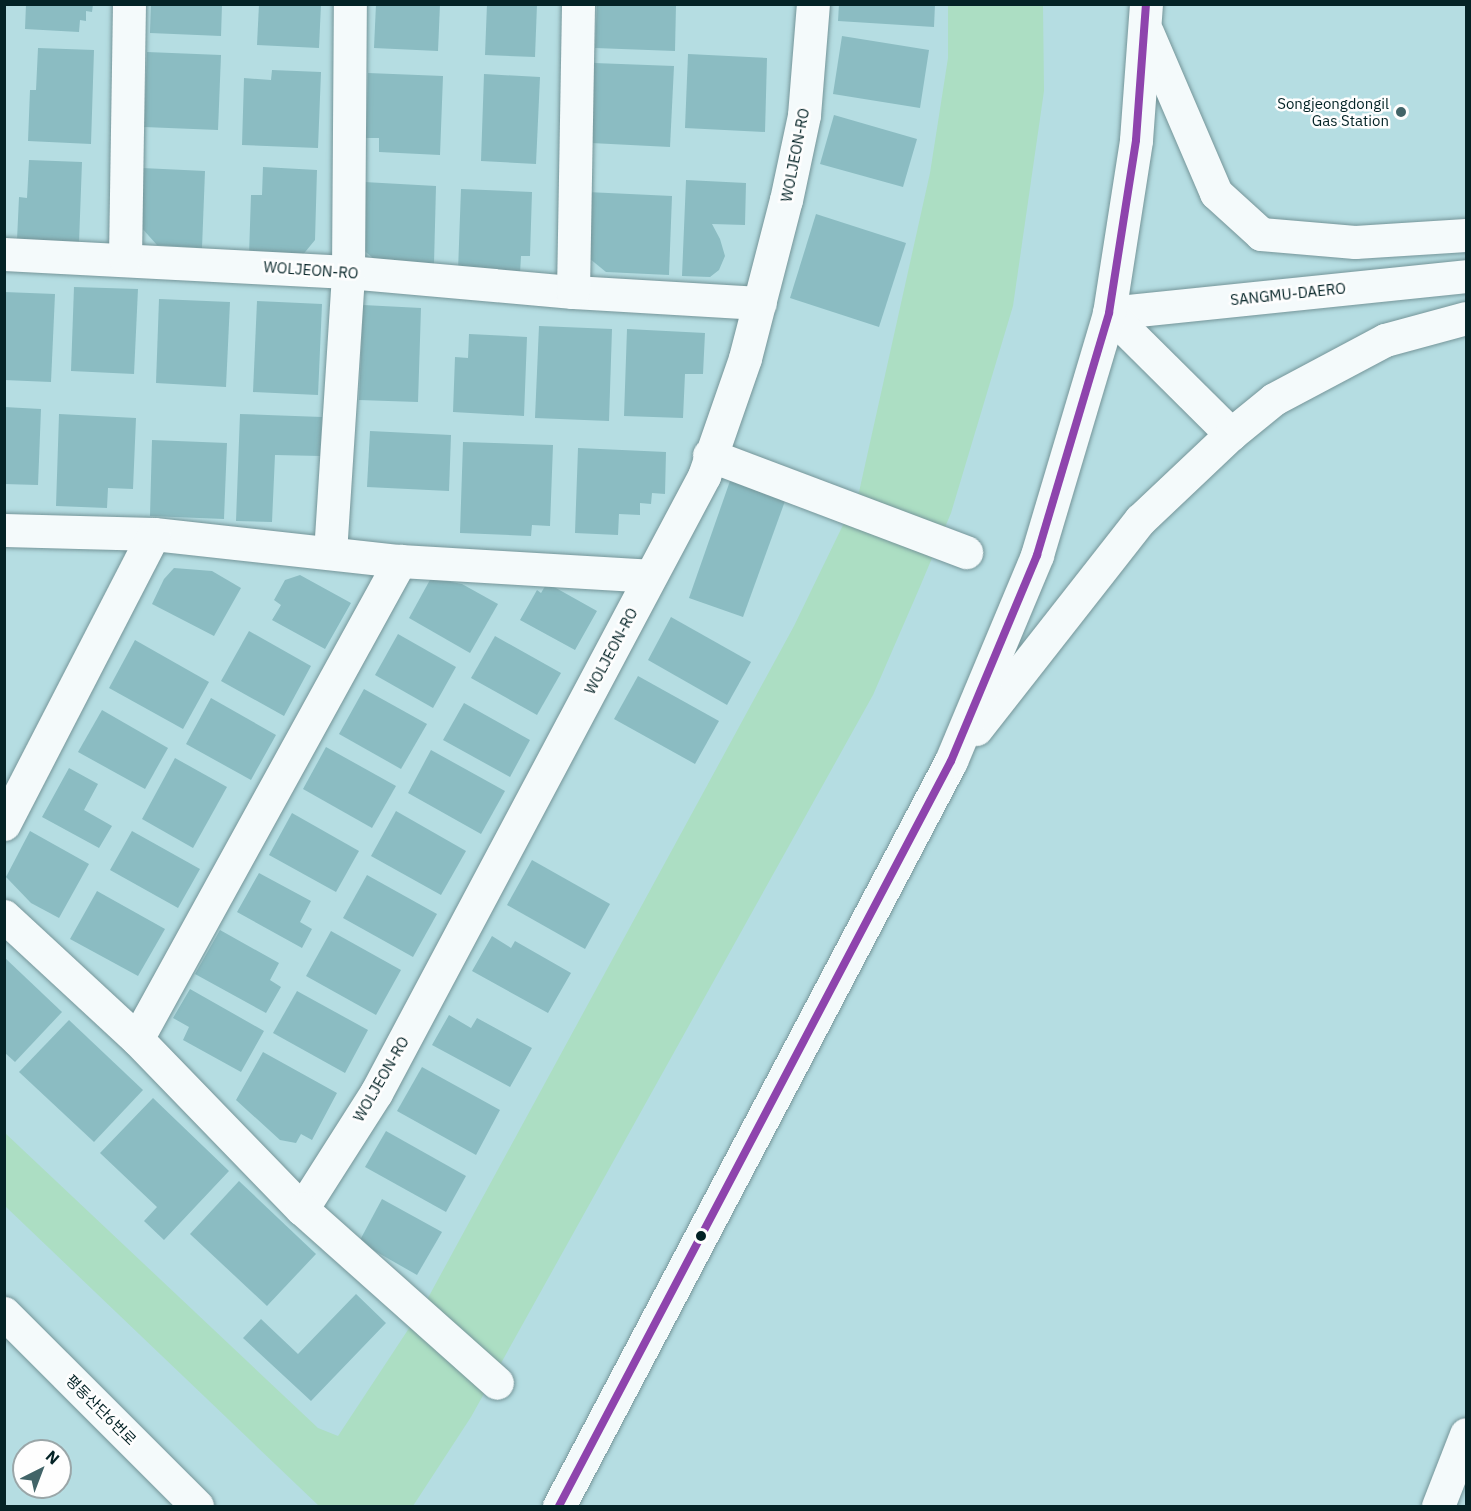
<!DOCTYPE html>
<meta charset="utf-8">
<style>
body{margin:0}
#map{position:relative;width:1471px;height:1511px;overflow:hidden;background:#b5dde2;font-family:"IBM Plex Sans","Noto Sans KR",sans-serif}
div>[style]{position:absolute}
.green>*{inset:0;background:#acdec3}
.building>*{inset:0;background:#8bbcc2}
.roads{filter:drop-shadow(0 0 2px #759599) drop-shadow(0 0 2px #759599)}
.street>*{height:33px;margin:-16.5px;padding:0 16.5px;transform-origin:16.5px;border-radius:16.5px;background:#f4fafb}
.secondary>*{height:33px;margin:-16.5px;padding:0 16.5px;transform-origin:16.5px;border-radius:16.5px;background:#f4fafb}
.bus-1>*{height:8px;margin:-4px;padding:0 4px;transform-origin:4px;border-radius:4px;background:#8e44ad}
.dots>*{width:16px;height:16px;translate:-50% -50%;box-sizing:border-box;border:3px solid #fefefe;border-radius:50%}
span{translate:-50% -50%;white-space:nowrap;text-align:center;line-height:1.15;-webkit-text-stroke:5px #fefefe;paint-order:stroke}
.poi-label{font-size:15px;color:#042326}
.right{translate:-100% -50%;text-align:right}
.street-label{font-size:15px;color:#042326}
.frame{position:absolute;inset:0;border:6px solid #042326;pointer-events:none}
.north{position:absolute;left:12px;top:1439px;width:60px;height:60px;box-sizing:border-box;background:#fefefe;border:2px solid #9aa6a8;border-radius:50%;rotate:42deg;font-size:16px;font-weight:700;line-height:24px;text-align:center;color:#042326}
.north::after{content:'';display:block;margin:auto;width:21px;height:27px;background:#426468;clip-path:polygon(50% 0,100% 100%,50% 72%,0 100%)}
</style>
<div id="map">
<div class="green">
<div style="clip-path:polygon(948px 5px,1043px 5px,1044px 91px,1013px 306px,951px 513px,919px 589px,873px 695px,471px 1417px,413px 1506px,319px 1506px,5px 1206px,4px 1132px,318px 1428px,338px 1436px,423px 1307px,794px 626px,859px 492px,930px 173px,948px 58px)"></div>
</div>
<div class="building">
<div style="clip-path:polygon(26px 4px,93px 4px,92px 12px,86px 11px,86px 21px,80px 20px,79px 32px,25px 29px)"></div>
<div style="clip-path:polygon(151px 4px,222px 4px,221px 36px,150px 33px)"></div>
<div style="clip-path:polygon(259px 4px,321px 4px,319px 48px,257px 45px)"></div>
<div style="clip-path:polygon(376px 4px,440px 4px,438px 51px,374px 48px)"></div>
<div style="clip-path:polygon(487px 4px,537px 4px,535px 57px,485px 55px)"></div>
<div style="clip-path:polygon(597px 4px,676px 4px,675px 51px,595px 48px)"></div>
<div style="clip-path:polygon(839px 4px,935px 4px,934px 27px,838px 21px)"></div>
<div style="clip-path:polygon(842px 36px,929px 50px,920px 108px,833px 94px)"></div>
<div style="clip-path:polygon(38px 48px,94px 50px,91px 144px,28px 141px,30px 90px,36px 90px)"></div>
<div style="clip-path:polygon(147px 52px,221px 55px,218px 130px,144px 127px)"></div>
<div style="clip-path:polygon(688px 54px,767px 58px,765px 132px,685px 128px)"></div>
<div style="clip-path:polygon(594px 63px,674px 66px,670px 147px,591px 143px)"></div>
<div style="clip-path:polygon(272px 70px,321px 72px,318px 148px,242px 145px,244px 78px,271px 80px)"></div>
<div style="clip-path:polygon(368px 73px,443px 76px,440px 155px,379px 152px,379px 138px,366px 138px)"></div>
<div style="clip-path:polygon(484px 74px,540px 77px,536px 164px,481px 161px)"></div>
<div style="clip-path:polygon(834px 115px,917px 139px,903px 187px,820px 164px)"></div>
<div style="clip-path:polygon(29px 160px,82px 162px,79px 243px,17px 240px,19px 197px,27px 198px)"></div>
<div style="clip-path:polygon(263px 167px,317px 170px,315px 240px,301px 257px,249px 255px,251px 195px,262px 195px)"></div>
<div style="clip-path:polygon(142px 168px,205px 171px,202px 248px,157px 245px,140px 226px)"></div>
<div style="clip-path:polygon(686px 180px,746px 183px,745px 225px,712px 224px,720px 239px,725px 256px,719px 270px,710px 277px,682px 276px)"></div>
<div style="clip-path:polygon(364px 182px,436px 186px,434px 264px,378px 262px,361px 248px)"></div>
<div style="clip-path:polygon(461px 189px,532px 192px,530px 256px,521px 256px,520px 274px,458px 271px)"></div>
<div style="clip-path:polygon(587px 192px,672px 196px,669px 275px,606px 272px,584px 254px)"></div>
<div style="clip-path:polygon(816px 214px,906px 243px,879px 327px,790px 298px)"></div>
<div style="clip-path:polygon(74px 287px,138px 289px,134px 374px,71px 371px)"></div>
<div style="clip-path:polygon(4px 292px,55px 294px,51px 382px,4px 380px)"></div>
<div style="clip-path:polygon(159px 299px,230px 302px,226px 387px,156px 383px)"></div>
<div style="clip-path:polygon(257px 301px,322px 304px,318px 395px,253px 392px)"></div>
<div style="clip-path:polygon(363px 305px,421px 308px,418px 402px,359px 400px)"></div>
<div style="clip-path:polygon(539px 326px,612px 329px,609px 421px,535px 418px)"></div>
<div style="clip-path:polygon(627px 329px,705px 333px,703px 374px,685px 374px,683px 418px,624px 416px)"></div>
<div style="clip-path:polygon(469px 334px,527px 337px,524px 416px,453px 412px,455px 357px,468px 358px)"></div>
<div style="clip-path:polygon(4px 407px,41px 409px,38px 485px,4px 484px)"></div>
<div style="clip-path:polygon(59px 414px,136px 418px,133px 489px,108px 488px,107px 508px,56px 506px)"></div>
<div style="clip-path:polygon(240px 414px,322px 417px,320px 456px,275px 455px,272px 522px,236px 521px)"></div>
<div style="clip-path:polygon(370px 431px,451px 435px,449px 491px,367px 487px)"></div>
<div style="clip-path:polygon(152px 440px,227px 443px,224px 519px,150px 516px)"></div>
<div style="clip-path:polygon(463px 442px,553px 445px,550px 526px,532px 525px,531px 536px,460px 533px)"></div>
<div style="clip-path:polygon(578px 448px,666px 452px,665px 494px,652px 493px,651px 504px,640px 503px,640px 515px,619px 514px,618px 535px,575px 533px)"></div>
<div style="clip-path:polygon(730px 481px,785px 501px,743px 617px,689px 598px)"></div>
<div style="clip-path:polygon(174px 568px,212px 571px,241px 588px,214px 636px,152px 604px,164px 579px)"></div>
<div style="clip-path:polygon(300px 575px,351px 603px,325px 649px,272px 620px,281px 605px,274px 600px,285px 580px)"></div>
<div style="clip-path:polygon(431px 578px,462px 584px,498px 604px,470px 653px,409px 618px)"></div>
<div style="clip-path:polygon(547px 583px,597px 611px,575px 650px,520px 620px,537px 590px,541px 593px)"></div>
<div style="clip-path:polygon(671px 617px,751px 662px,727px 705px,648px 660px)"></div>
<div style="clip-path:polygon(249px 631px,311px 666px,284px 716px,221px 681px)"></div>
<div style="clip-path:polygon(398px 634px,456px 667px,433px 708px,375px 675px)"></div>
<div style="clip-path:polygon(495px 636px,561px 673px,537px 715px,471px 678px)"></div>
<div style="clip-path:polygon(135px 640px,209px 682px,183px 729px,109px 688px)"></div>
<div style="clip-path:polygon(638px 676px,719px 721px,695px 764px,614px 719px)"></div>
<div style="clip-path:polygon(364px 689px,427px 724px,401px 769px,339px 734px)"></div>
<div style="clip-path:polygon(211px 698px,276px 735px,251px 780px,186px 744px)"></div>
<div style="clip-path:polygon(464px 703px,530px 740px,510px 777px,443px 740px)"></div>
<div style="clip-path:polygon(102px 710px,168px 748px,145px 789px,78px 752px)"></div>
<div style="clip-path:polygon(326px 747px,396px 786px,372px 828px,303px 789px)"></div>
<div style="clip-path:polygon(431px 750px,505px 791px,481px 834px,408px 793px)"></div>
<div style="clip-path:polygon(175px 758px,227px 787px,193px 848px,142px 819px)"></div>
<div style="clip-path:polygon(69px 768px,98px 784px,84px 810px,112px 826px,99px 848px,42px 817px)"></div>
<div style="clip-path:polygon(396px 811px,466px 851px,441px 895px,371px 856px)"></div>
<div style="clip-path:polygon(292px 813px,359px 851px,336px 892px,269px 855px)"></div>
<div style="clip-path:polygon(30px 831px,89px 864px,59px 918px,31px 903px,6px 877px)"></div>
<div style="clip-path:polygon(132px 831px,200px 869px,178px 908px,110px 870px)"></div>
<div style="clip-path:polygon(532px 860px,610px 904px,585px 949px,507px 905px)"></div>
<div style="clip-path:polygon(259px 873px,311px 901px,300px 922px,312px 929px,302px 948px,237px 912px)"></div>
<div style="clip-path:polygon(367px 875px,437px 914px,413px 957px,343px 918px)"></div>
<div style="clip-path:polygon(97px 891px,165px 929px,138px 976px,70px 939px)"></div>
<div style="clip-path:polygon(220px 930px,279px 963px,270px 980px,281px 987px,266px 1013px,195px 974px)"></div>
<div style="clip-path:polygon(331px 931px,401px 970px,376px 1015px,306px 976px)"></div>
<div style="clip-path:polygon(492px 936px,511px 948px,515px 941px,571px 973px,548px 1013px,472px 971px)"></div>
<div style="clip-path:polygon(4px 957px,62px 1012px,15px 1062px,4px 1052px)"></div>
<div style="clip-path:polygon(190px 989px,264px 1031px,241px 1072px,183px 1040px,189px 1027px,173px 1018px)"></div>
<div style="clip-path:polygon(297px 991px,368px 1030px,345px 1073px,273px 1033px)"></div>
<div style="clip-path:polygon(449px 1015px,471px 1028px,477px 1018px,532px 1048px,510px 1087px,432px 1045px)"></div>
<div style="clip-path:polygon(69px 1020px,143px 1090px,94px 1142px,19px 1072px)"></div>
<div style="clip-path:polygon(263px 1052px,337px 1093px,312px 1140px,301px 1134px,296px 1143px,280px 1140px,236px 1100px)"></div>
<div style="clip-path:polygon(422px 1067px,500px 1110px,476px 1155px,397px 1111px)"></div>
<div style="clip-path:polygon(153px 1098px,229px 1171px,164px 1240px,144px 1221px,157px 1207px,100px 1153px)"></div>
<div style="clip-path:polygon(386px 1131px,466px 1176px,446px 1212px,365px 1167px)"></div>
<div style="clip-path:polygon(239px 1181px,316px 1254px,267px 1306px,190px 1234px)"></div>
<div style="clip-path:polygon(382px 1199px,442px 1232px,417px 1275px,359px 1242px)"></div>
<div style="clip-path:polygon(356px 1294px,386px 1323px,311px 1401px,243px 1338px,261px 1319px,298px 1354px)"></div>
</div>
<div class="roads">
<div class="street">
<div style="left:4px;top:254px;width:344px;rotate:3deg"></div>
<div style="left:348px;top:272px;width:226px;rotate:5.1deg"></div>
<div style="left:573px;top:292px;width:187px;rotate:3.4deg"></div>
<div style="left:125px;top:258px;width:254px;rotate:-89.1deg"></div>
<div style="left:573px;top:292px;width:288px;rotate:-89deg"></div>
<div style="left:709px;top:455px;width:275px;rotate:20.7deg"></div>
<div style="left:4px;top:530px;width:150px;rotate:1.5deg"></div>
<div style="left:154px;top:534px;width:247px;rotate:6.3deg"></div>
<div style="left:400px;top:561px;width:250px;rotate:3.4deg"></div>
<div style="left:330px;top:553px;width:282px;rotate:-86.3deg"></div>
<div style="left:348px;top:272px;width:268px;rotate:-89.6deg"></div>
<div style="left:4px;top:824px;width:326px;rotate:-62.7deg"></div>
<div style="left:4px;top:916px;width:181px;rotate:42.8deg"></div>
<div style="left:137px;top:1039px;width:237px;rotate:45.9deg"></div>
<div style="left:302px;top:1209px;width:138px;rotate:-57.5deg"></div>
<div style="left:376px;top:1093px;width:699px;rotate:-62deg"></div>
<div style="left:704px;top:476px;width:125px;rotate:-70.8deg"></div>
<div style="left:745px;top:358px;width:163px;rotate:-75.5deg"></div>
<div style="left:786px;top:200px;width:87px;rotate:-78deg"></div>
<div style="left:804px;top:115px;width:111px;rotate:-85.4deg"></div>
<div style="left:137px;top:1039px;width:546px;rotate:-61.18deg"></div>
<div style="left:302px;top:1209px;width:261px;rotate:41.7deg"></div>
<div style="left:1438px;top:1506px;width:77px;rotate:-68.7deg"></div>
</div>
<div class="secondary">
<div style="left:1147px;top:32px;width:175px;rotate:66.8deg"></div>
<div style="left:1216px;top:193px;width:61px;rotate:42.3deg"></div>
<div style="left:1261px;top:234px;width:94px;rotate:4.9deg"></div>
<div style="left:1355px;top:242px;width:111px;rotate:-3.6deg"></div>
<div style="left:1109px;top:313px;width:359px;rotate:-5.9deg"></div>
<div style="left:1109px;top:313px;width:172px;rotate:44.8deg"></div>
<div style="left:976px;top:729px;width:266px;rotate:-51.9deg"></div>
<div style="left:1140px;top:520px;width:125px;rotate:-43.4deg"></div>
<div style="left:1231px;top:434px;width:55px;rotate:-39.1deg"></div>
<div style="left:1274px;top:399px;width:126px;rotate:-28deg"></div>
<div style="left:1385px;top:340px;width:84px;rotate:-15.2deg"></div>
<div style="left:4px;top:1313px;width:273px;rotate:45deg"></div>
<div style="left:559px;top:1506px;width:842px;rotate:-62.25deg"></div>
<div style="left:951px;top:761px;width:223px;rotate:-67.3deg"></div>
<div style="left:1037px;top:555px;width:252px;rotate:-73.4deg"></div>
<div style="left:1109px;top:313px;width:175px;rotate:-81.1deg"></div>
<div style="left:1136px;top:140px;width:136px;rotate:-85.8deg"></div>
</div>
</div>
<div class="bus-1">
<div style="left:559px;top:1506px;width:842px;rotate:-62.25deg"></div>
<div style="left:951px;top:761px;width:223px;rotate:-67.3deg"></div>
<div style="left:1037px;top:555px;width:252px;rotate:-73.4deg"></div>
<div style="left:1109px;top:313px;width:175px;rotate:-81.1deg"></div>
<div style="left:1136px;top:140px;width:136px;rotate:-85.8deg"></div>
</div>
<div class="dots">
<div style="left:1401px;top:112px;background:#426468"></div>
<div style="left:701px;top:1236px;background:#042326"></div>
</div>
<div class="poi-label">
<span class="right" style="left:1389px;top:112px">Songjeongdongil<br>Gas Station</span>
</div>
<div class="street-label">
<span style="left:795px;top:155px;rotate:-79deg">WOLJEON-RO</span>
<span style="left:311px;top:270px;rotate:4deg">WOLJEON-RO</span>
<span style="left:1288px;top:294px;rotate:-6deg">SANGMU-DAERO</span>
<span style="left:611px;top:651px;rotate:-62deg">WOLJEON-RO</span>
<span style="left:381px;top:1079px;rotate:-60deg">WOLJEON-RO</span>
<span style="left:101px;top:1410px;rotate:45deg">평동산단6번로</span>
</div>
<div class="frame"></div>
<div class="north">N</div>
</div>
